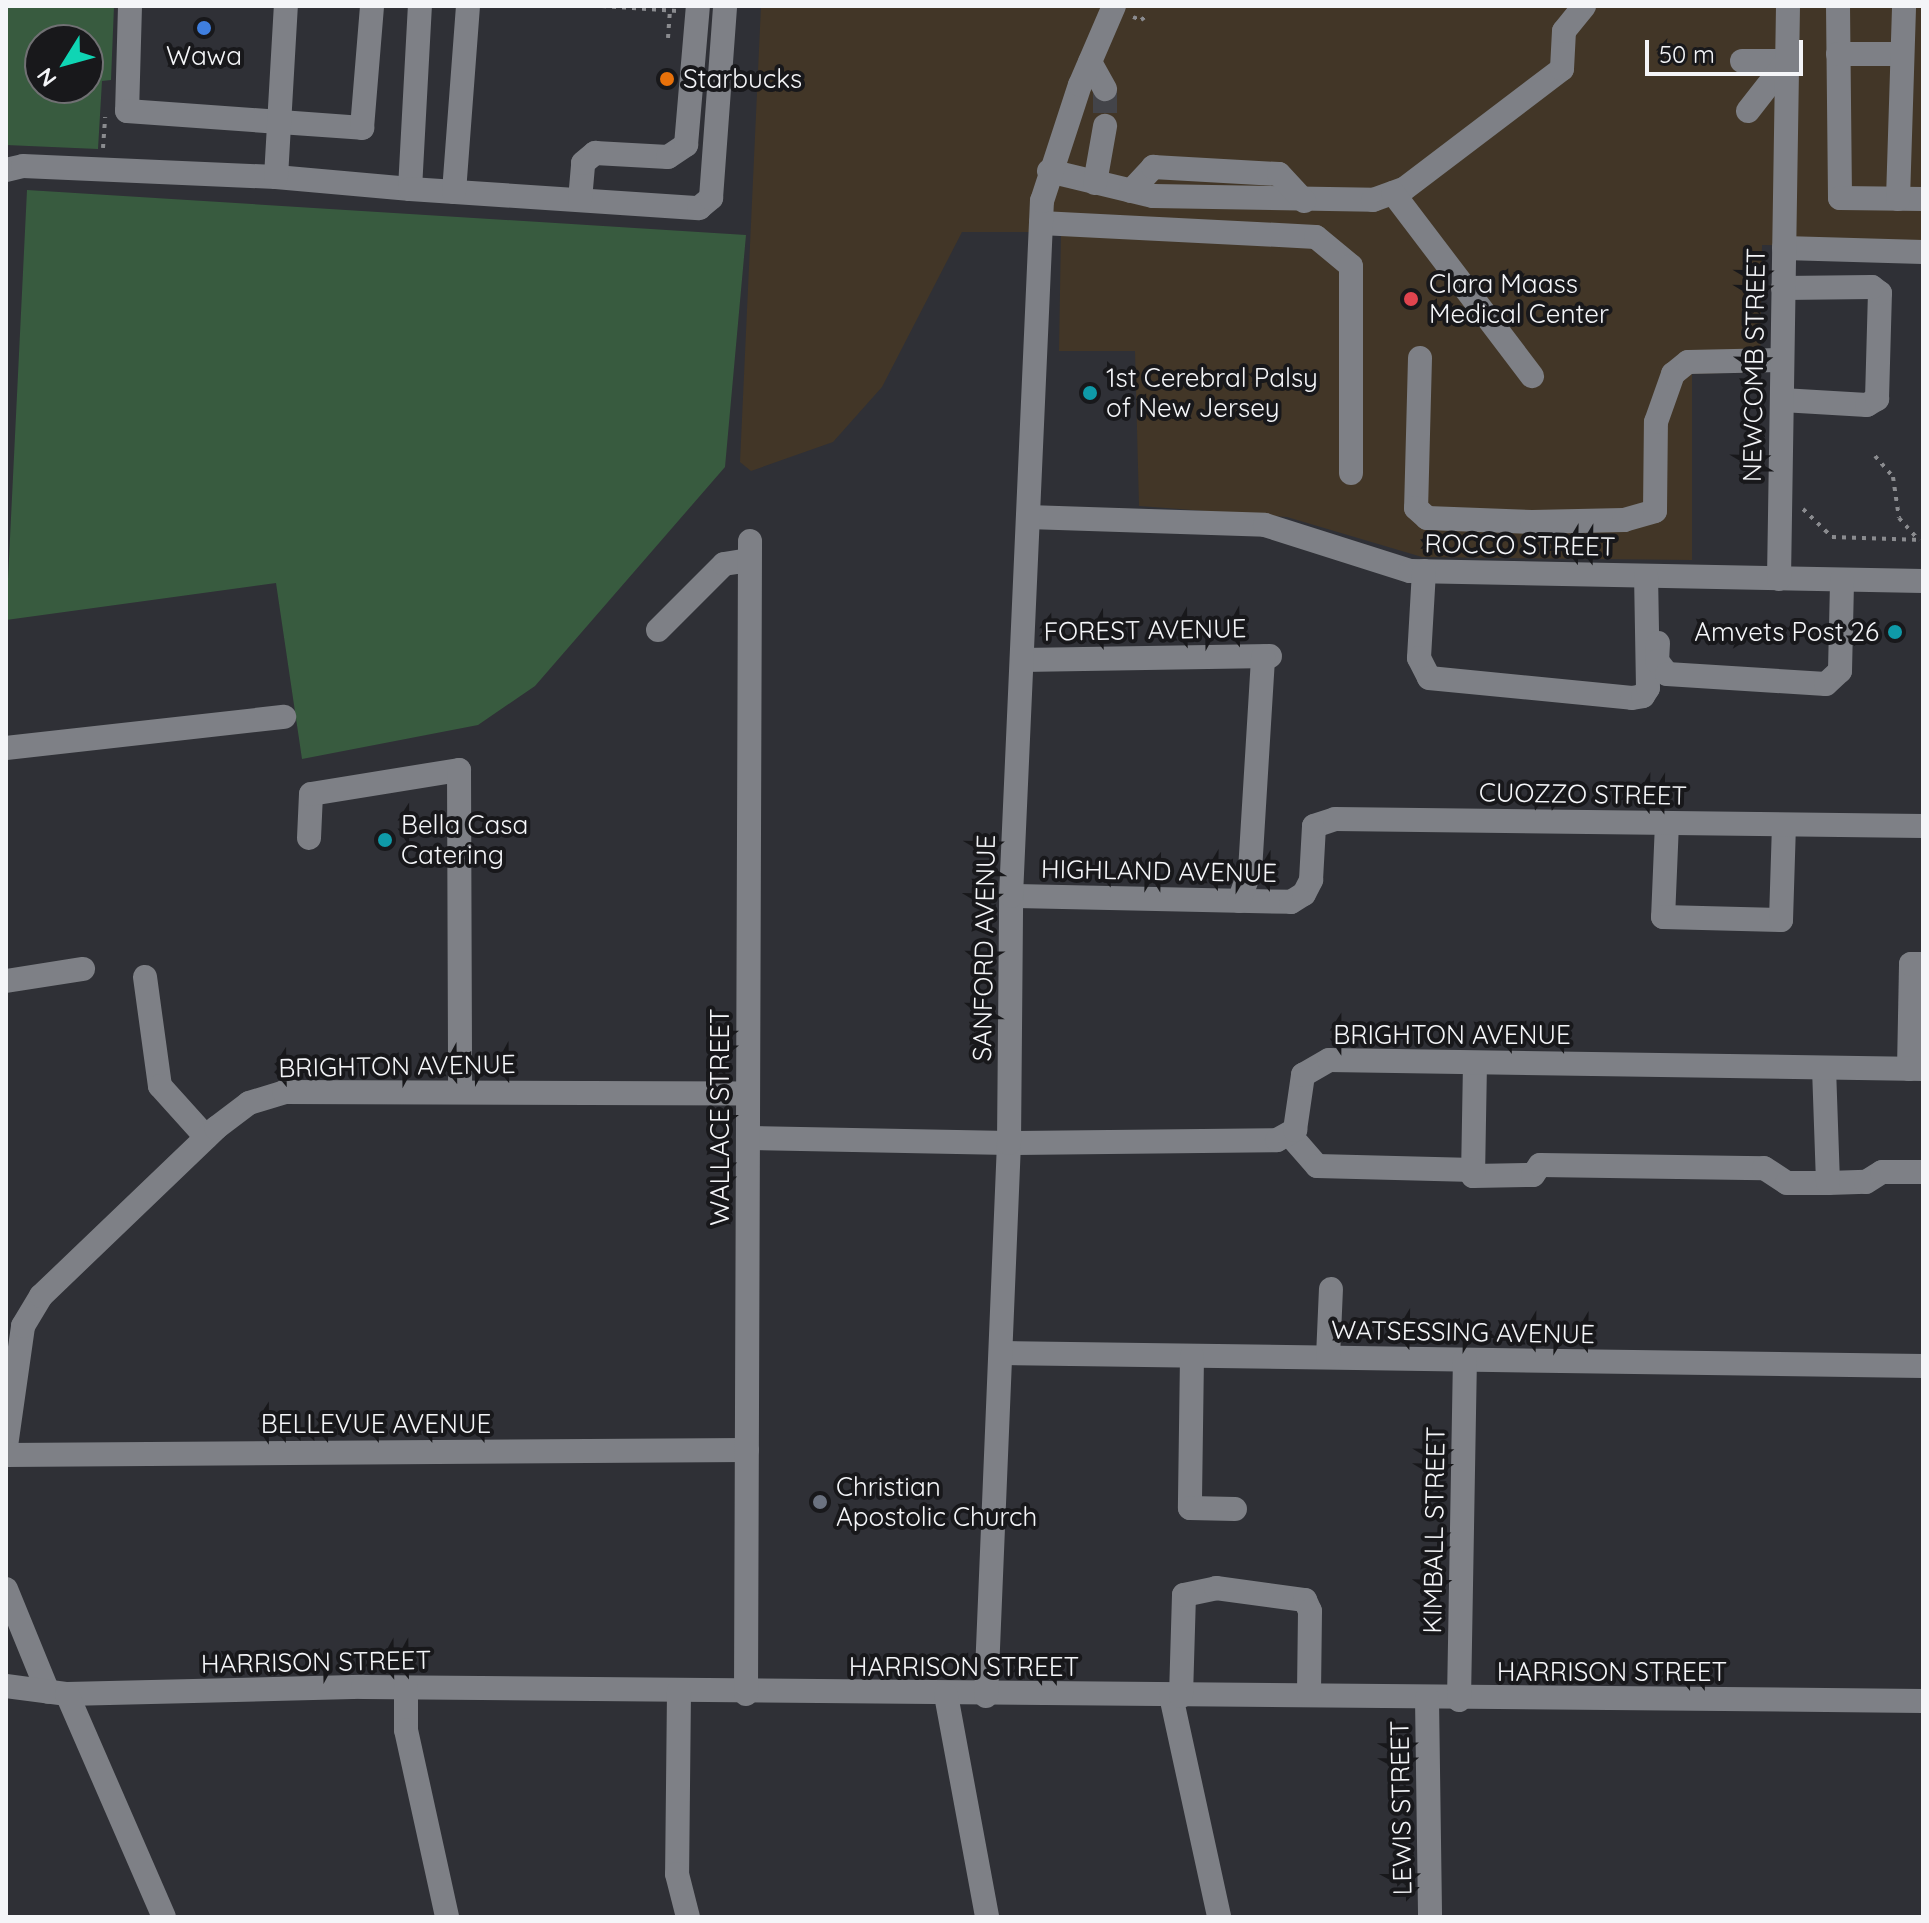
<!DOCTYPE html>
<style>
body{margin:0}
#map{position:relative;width:1929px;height:1923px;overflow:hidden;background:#2f3036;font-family:Quicksand,sans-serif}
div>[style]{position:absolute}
.medical>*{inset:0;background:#423627}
.green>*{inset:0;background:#385b3f}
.minor-tunnel>*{height:24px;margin-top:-12px;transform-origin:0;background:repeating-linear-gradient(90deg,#434449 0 24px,transparent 0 36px)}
.path>*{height:4px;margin-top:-2px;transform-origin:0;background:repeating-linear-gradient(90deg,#8a8b8f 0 4px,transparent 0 10px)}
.minor>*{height:24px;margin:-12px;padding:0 12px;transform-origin:12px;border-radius:12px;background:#7e8086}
.dots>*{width:22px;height:22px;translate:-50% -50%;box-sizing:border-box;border:4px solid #18181b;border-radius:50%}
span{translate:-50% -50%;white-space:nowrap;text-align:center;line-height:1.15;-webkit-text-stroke:8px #18181b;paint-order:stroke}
.poi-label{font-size:26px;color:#f4f5f8}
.left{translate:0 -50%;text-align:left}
.right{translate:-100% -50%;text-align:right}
.street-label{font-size:26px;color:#f4f5f8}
.frame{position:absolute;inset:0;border:8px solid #f4f5f8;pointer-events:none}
.north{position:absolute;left:24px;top:24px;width:80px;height:80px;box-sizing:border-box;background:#18181b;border:2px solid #707073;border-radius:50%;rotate:233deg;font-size:22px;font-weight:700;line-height:32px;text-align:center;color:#f4f5f8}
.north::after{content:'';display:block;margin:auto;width:28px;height:36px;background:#0fd5b4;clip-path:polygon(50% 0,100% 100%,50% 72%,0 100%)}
.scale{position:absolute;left:1645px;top:40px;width:158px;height:36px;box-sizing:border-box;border:4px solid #f4f5f8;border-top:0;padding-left:10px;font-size:24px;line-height:28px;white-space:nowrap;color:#f4f5f8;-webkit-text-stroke:6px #18181b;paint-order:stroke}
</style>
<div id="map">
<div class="medical">
<div style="clip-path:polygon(761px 6px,1923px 6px,1923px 247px,1762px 245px,1760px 372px,1692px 374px,1692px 560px,1422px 557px,1287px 517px,1139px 506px,1135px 351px,1059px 351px,1061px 232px,962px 232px,882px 387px,833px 442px,751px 471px,740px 462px)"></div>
</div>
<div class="green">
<div style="clip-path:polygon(evenodd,6px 6px,114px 6px,111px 80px,102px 81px,98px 149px,6px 145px,6px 6px,40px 40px,88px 40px,88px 88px,40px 88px,40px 40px)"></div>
<div style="clip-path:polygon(27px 190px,746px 235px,725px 467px,535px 686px,478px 725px,302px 759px,276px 583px,6px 620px)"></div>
</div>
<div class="minor-tunnel">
<div style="left:1105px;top:89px;width:37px;rotate:90deg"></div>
</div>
<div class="path">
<div style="left:602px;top:6px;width:76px;rotate:3.8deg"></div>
<div style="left:1133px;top:17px;width:9px;rotate:21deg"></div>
<div style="left:1141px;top:20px;width:9px;rotate:-36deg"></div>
<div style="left:668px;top:38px;width:27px;rotate:-86deg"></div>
<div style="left:103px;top:148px;width:31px;rotate:-86deg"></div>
<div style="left:1875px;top:456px;width:28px;rotate:49deg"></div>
<div style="left:1893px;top:477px;width:41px;rotate:81.7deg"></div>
<div style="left:1899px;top:518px;width:30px;rotate:48deg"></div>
<div style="left:1803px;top:509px;width:40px;rotate:44deg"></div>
<div style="left:1832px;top:537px;width:91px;rotate:1.9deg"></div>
</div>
<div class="minor">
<div style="left:130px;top:6px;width:105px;rotate:91.6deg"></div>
<div style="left:127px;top:111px;width:236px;rotate:4.1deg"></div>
<div style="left:362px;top:128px;width:122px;rotate:-85.3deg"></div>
<div style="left:1838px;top:6px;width:192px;rotate:89.4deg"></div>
<div style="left:1840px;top:198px;width:83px;rotate:0.7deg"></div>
<div style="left:1838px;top:54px;width:64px"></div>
<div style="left:1742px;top:61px;width:45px"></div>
<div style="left:1090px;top:62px;width:31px;rotate:61deg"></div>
<div style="left:1748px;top:111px;width:63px;rotate:-52deg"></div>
<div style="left:6px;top:170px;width:17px;rotate:-13deg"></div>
<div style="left:23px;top:166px;width:253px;rotate:2.5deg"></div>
<div style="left:276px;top:177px;width:135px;rotate:5.1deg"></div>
<div style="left:410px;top:189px;width:183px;rotate:-86.9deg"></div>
<div style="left:1049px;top:171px;width:107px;rotate:13.5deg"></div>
<div style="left:1153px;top:196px;width:220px;rotate:1deg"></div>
<div style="left:1373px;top:200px;width:33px;rotate:-20deg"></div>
<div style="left:1404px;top:189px;width:198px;rotate:-37.2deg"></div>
<div style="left:1562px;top:69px;width:38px;rotate:-87deg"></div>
<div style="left:1564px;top:31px;width:32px;rotate:-51deg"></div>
<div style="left:276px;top:177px;width:171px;rotate:-86.7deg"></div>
<div style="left:1095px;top:183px;width:58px;rotate:-80deg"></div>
<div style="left:410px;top:189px;width:290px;rotate:3.8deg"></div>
<div style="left:699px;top:208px;width:16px;rotate:-40deg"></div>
<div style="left:711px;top:198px;width:193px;rotate:-85.8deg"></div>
<div style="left:1131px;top:191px;width:33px;rotate:-47deg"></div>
<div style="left:1153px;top:167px;width:126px;rotate:3.2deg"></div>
<div style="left:1279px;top:174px;width:37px;rotate:47deg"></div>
<div style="left:454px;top:192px;width:187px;rotate:-85.7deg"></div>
<div style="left:1393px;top:193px;width:230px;rotate:52.8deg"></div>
<div style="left:1898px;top:199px;width:193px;rotate:-88.2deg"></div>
<div style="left:580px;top:200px;width:37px;rotate:-85deg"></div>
<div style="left:583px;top:163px;width:16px;rotate:-40deg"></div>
<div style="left:595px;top:153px;width:73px;rotate:3.1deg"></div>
<div style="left:668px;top:157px;width:22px;rotate:-34deg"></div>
<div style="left:686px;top:145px;width:140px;rotate:-85.1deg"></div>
<div style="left:1041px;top:223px;width:275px;rotate:2.9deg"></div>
<div style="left:1316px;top:237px;width:45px;rotate:39.6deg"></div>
<div style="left:1351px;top:266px;width:207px;rotate:90deg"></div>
<div style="left:1784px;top:248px;width:139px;rotate:1.6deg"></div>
<div style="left:1420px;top:358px;width:150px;rotate:91.5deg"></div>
<div style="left:1416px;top:508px;width:15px;rotate:42deg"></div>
<div style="left:1427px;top:518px;width:105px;rotate:2.2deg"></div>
<div style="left:1532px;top:522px;width:92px;rotate:-1.2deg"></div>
<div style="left:1624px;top:520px;width:32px;rotate:-16deg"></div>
<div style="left:1655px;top:511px;width:89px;rotate:-89.4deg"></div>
<div style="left:1656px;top:422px;width:51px;rotate:-70.5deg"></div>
<div style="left:1673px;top:374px;width:19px;rotate:-39deg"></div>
<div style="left:1688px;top:362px;width:94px;rotate:-1.2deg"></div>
<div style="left:1782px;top:400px;width:85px;rotate:3.4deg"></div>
<div style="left:1867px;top:405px;width:12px;rotate:-31deg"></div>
<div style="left:1877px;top:399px;width:106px;rotate:-88.4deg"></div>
<div style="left:1880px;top:293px;width:10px;rotate:-143deg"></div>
<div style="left:1872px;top:287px;width:89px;rotate:179.4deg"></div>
<div style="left:1028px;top:517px;width:237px;rotate:1.9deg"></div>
<div style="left:1265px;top:525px;width:152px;rotate:17.6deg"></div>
<div style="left:1410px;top:571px;width:513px;rotate:1.12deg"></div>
<div style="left:1424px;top:571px;width:87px;rotate:93.3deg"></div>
<div style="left:1419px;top:658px;width:22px;rotate:63deg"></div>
<div style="left:1429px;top:678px;width:204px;rotate:5.6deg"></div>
<div style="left:1632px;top:698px;width:11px;rotate:-10deg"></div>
<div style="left:1643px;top:696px;width:9px;rotate:-58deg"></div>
<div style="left:1648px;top:688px;width:112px;rotate:-91deg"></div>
<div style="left:1779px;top:579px;width:573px;rotate:-89.1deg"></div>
<div style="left:658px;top:630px;width:93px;rotate:-45deg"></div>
<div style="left:724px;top:564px;width:25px;rotate:-9deg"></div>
<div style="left:1658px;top:643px;width:18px;rotate:93deg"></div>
<div style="left:1657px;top:661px;width:16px;rotate:52deg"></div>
<div style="left:1667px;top:674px;width:159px;rotate:3.6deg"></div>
<div style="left:1826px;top:684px;width:19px;rotate:-43deg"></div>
<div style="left:1840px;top:671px;width:91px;rotate:-88.7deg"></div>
<div style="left:1022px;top:660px;width:248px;rotate:-0.9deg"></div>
<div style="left:6px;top:748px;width:280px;rotate:-6.4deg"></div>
<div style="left:1667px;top:823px;width:94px;rotate:92.4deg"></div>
<div style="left:1663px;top:917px;width:118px;rotate:1.5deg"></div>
<div style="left:1781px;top:920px;width:95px;rotate:-88.2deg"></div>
<div style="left:309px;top:838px;width:44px;rotate:-87.4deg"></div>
<div style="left:311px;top:794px;width:150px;rotate:-9.2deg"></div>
<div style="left:459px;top:770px;width:321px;rotate:89.8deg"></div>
<div style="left:1011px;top:896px;width:280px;rotate:1.2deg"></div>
<div style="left:1291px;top:902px;width:15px;rotate:-32deg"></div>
<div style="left:1304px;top:894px;width:16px;rotate:-63deg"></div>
<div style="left:1311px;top:880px;width:54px;rotate:-86.8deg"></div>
<div style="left:1314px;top:826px;width:22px;rotate:-18deg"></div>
<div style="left:1335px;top:819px;width:588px;rotate:0.68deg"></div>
<div style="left:1239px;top:901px;width:32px;rotate:-70deg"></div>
<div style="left:1250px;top:871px;width:215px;rotate:-86.5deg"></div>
<div style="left:145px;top:977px;width:110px;rotate:82.2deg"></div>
<div style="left:160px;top:1086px;width:69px;rotate:48deg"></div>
<div style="left:6px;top:981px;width:78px;rotate:-8.9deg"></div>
<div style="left:1475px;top:1063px;width:113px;rotate:91deg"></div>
<div style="left:1473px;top:1176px;width:60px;rotate:-1deg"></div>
<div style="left:1533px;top:1175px;width:12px;rotate:-55deg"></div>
<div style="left:1540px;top:1165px;width:224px;rotate:0.8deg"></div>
<div style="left:1764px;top:1168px;width:27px;rotate:33deg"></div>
<div style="left:1787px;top:1183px;width:41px"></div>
<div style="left:1828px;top:1183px;width:38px;rotate:-2deg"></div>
<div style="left:1866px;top:1182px;width:19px;rotate:-32deg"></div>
<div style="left:1882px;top:1172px;width:41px"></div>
<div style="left:1824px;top:1068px;width:115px;rotate:88deg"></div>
<div style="left:1909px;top:1069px;width:105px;rotate:-88.9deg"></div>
<div style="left:1911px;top:964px;width:12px"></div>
<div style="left:1290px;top:1135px;width:41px;rotate:48.9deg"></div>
<div style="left:1317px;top:1166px;width:157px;rotate:1.5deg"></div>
<div style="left:748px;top:1138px;width:261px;rotate:1.1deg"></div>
<div style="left:1009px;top:1143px;width:268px;rotate:-0.6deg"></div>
<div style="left:1277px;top:1140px;width:21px;rotate:-29deg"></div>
<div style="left:1295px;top:1130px;width:56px;rotate:-81.7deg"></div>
<div style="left:1303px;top:1075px;width:30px;rotate:-30deg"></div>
<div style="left:1329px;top:1060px;width:594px;rotate:0.87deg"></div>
<div style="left:1002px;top:1353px;width:921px;rotate:0.81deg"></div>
<div style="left:1192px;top:1356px;width:152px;rotate:90.8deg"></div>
<div style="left:1190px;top:1508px;width:45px;rotate:1.3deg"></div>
<div style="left:1328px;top:1357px;width:68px;rotate:-87.5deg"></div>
<div style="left:6px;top:1446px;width:121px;rotate:-81.9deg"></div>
<div style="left:23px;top:1326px;width:35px;rotate:-59deg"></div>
<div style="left:41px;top:1296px;width:243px;rotate:-43.8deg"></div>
<div style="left:216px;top:1128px;width:41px;rotate:-37.1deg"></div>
<div style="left:249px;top:1103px;width:37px;rotate:-17deg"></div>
<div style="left:284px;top:1092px;width:464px;rotate:0.2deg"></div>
<div style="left:6px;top:1455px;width:741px;rotate:-0.39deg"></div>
<div style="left:6px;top:1589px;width:111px;rotate:67.8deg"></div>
<div style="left:6px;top:1686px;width:62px;rotate:7.5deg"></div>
<div style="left:67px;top:1694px;width:296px;rotate:-1.4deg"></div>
<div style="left:363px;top:1687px;width:1560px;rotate:0.51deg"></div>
<div style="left:406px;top:1688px;width:42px;rotate:90deg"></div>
<div style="left:406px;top:1730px;width:191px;rotate:77.6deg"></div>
<div style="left:679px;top:1691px;width:183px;rotate:90.6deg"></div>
<div style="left:677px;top:1874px;width:44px;rotate:75.7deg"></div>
<div style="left:67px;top:1694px;width:243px;rotate:66.5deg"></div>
<div style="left:746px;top:1694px;width:1153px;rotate:-89.8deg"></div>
<div style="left:946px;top:1695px;width:226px;rotate:79.5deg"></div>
<div style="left:986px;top:1696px;width:553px;rotate:-87.62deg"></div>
<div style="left:1009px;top:1143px;width:247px;rotate:-89.5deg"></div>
<div style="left:1011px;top:896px;width:696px;rotate:-87.45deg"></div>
<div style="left:1042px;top:201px;width:122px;rotate:-71.9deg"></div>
<div style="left:1080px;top:85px;width:86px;rotate:-66.7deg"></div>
<div style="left:1171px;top:1696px;width:226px;rotate:77.7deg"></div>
<div style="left:1181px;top:1696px;width:101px;rotate:-88.3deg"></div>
<div style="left:1184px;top:1595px;width:33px;rotate:-12deg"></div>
<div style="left:1216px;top:1588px;width:90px;rotate:7.7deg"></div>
<div style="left:1305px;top:1600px;width:12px;rotate:66deg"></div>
<div style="left:1310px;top:1611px;width:84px;rotate:90.7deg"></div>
<div style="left:1427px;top:1698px;width:219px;rotate:89.2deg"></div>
<div style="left:1459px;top:1700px;width:340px;rotate:-89deg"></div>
</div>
<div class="dots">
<div style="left:204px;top:28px;background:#3f7fe0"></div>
<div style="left:667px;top:79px;background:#e8710a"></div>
<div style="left:1411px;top:299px;background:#e0444e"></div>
<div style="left:1090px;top:393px;background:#0f9aa8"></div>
<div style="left:1895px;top:632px;background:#0f9aa8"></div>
<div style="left:385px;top:840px;background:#0f9aa8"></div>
<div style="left:820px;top:1502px;background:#6b7280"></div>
</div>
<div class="poi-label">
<span style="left:204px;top:56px">Wawa</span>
<span class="left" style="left:683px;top:79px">Starbucks</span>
<span class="left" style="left:1429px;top:299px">Clara Maass<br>Medical Center</span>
<span class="left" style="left:1106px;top:393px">1st Cerebral Palsy<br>of New Jersey</span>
<span class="right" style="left:1879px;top:632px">Amvets Post 26</span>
<span class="left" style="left:401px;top:840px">Bella Casa<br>Catering</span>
<span class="left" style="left:836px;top:1502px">Christian<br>Apostolic Church</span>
</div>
<div class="street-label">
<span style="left:1754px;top:365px;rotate:-89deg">NEWCOMB STREET</span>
<span style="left:1520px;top:545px;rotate:1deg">ROCCO STREET</span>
<span style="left:1145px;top:630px;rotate:-1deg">FOREST AVENUE</span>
<span style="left:1583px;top:794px;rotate:1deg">CUOZZO STREET</span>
<span style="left:1159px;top:871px;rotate:1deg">HIGHLAND AVENUE</span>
<span style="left:984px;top:948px;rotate:-89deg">SANFORD AVENUE</span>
<span style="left:1452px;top:1035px">BRIGHTON AVENUE</span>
<span style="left:397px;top:1066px;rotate:-1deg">BRIGHTON AVENUE</span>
<span style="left:720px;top:1117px;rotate:-90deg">WALLACE STREET</span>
<span style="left:1463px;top:1332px;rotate:1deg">WATSESSING AVENUE</span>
<span style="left:376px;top:1424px">BELLEVUE AVENUE</span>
<span style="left:1434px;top:1530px;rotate:-89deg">KIMBALL STREET</span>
<span style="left:316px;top:1662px;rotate:-1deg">HARRISON STREET</span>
<span style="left:964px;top:1667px">HARRISON STREET</span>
<span style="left:1612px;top:1672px">HARRISON STREET</span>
<span style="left:1401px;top:1808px;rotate:-91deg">LEWIS STREET</span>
</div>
<div class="frame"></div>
<div class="north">N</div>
<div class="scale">50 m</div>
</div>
